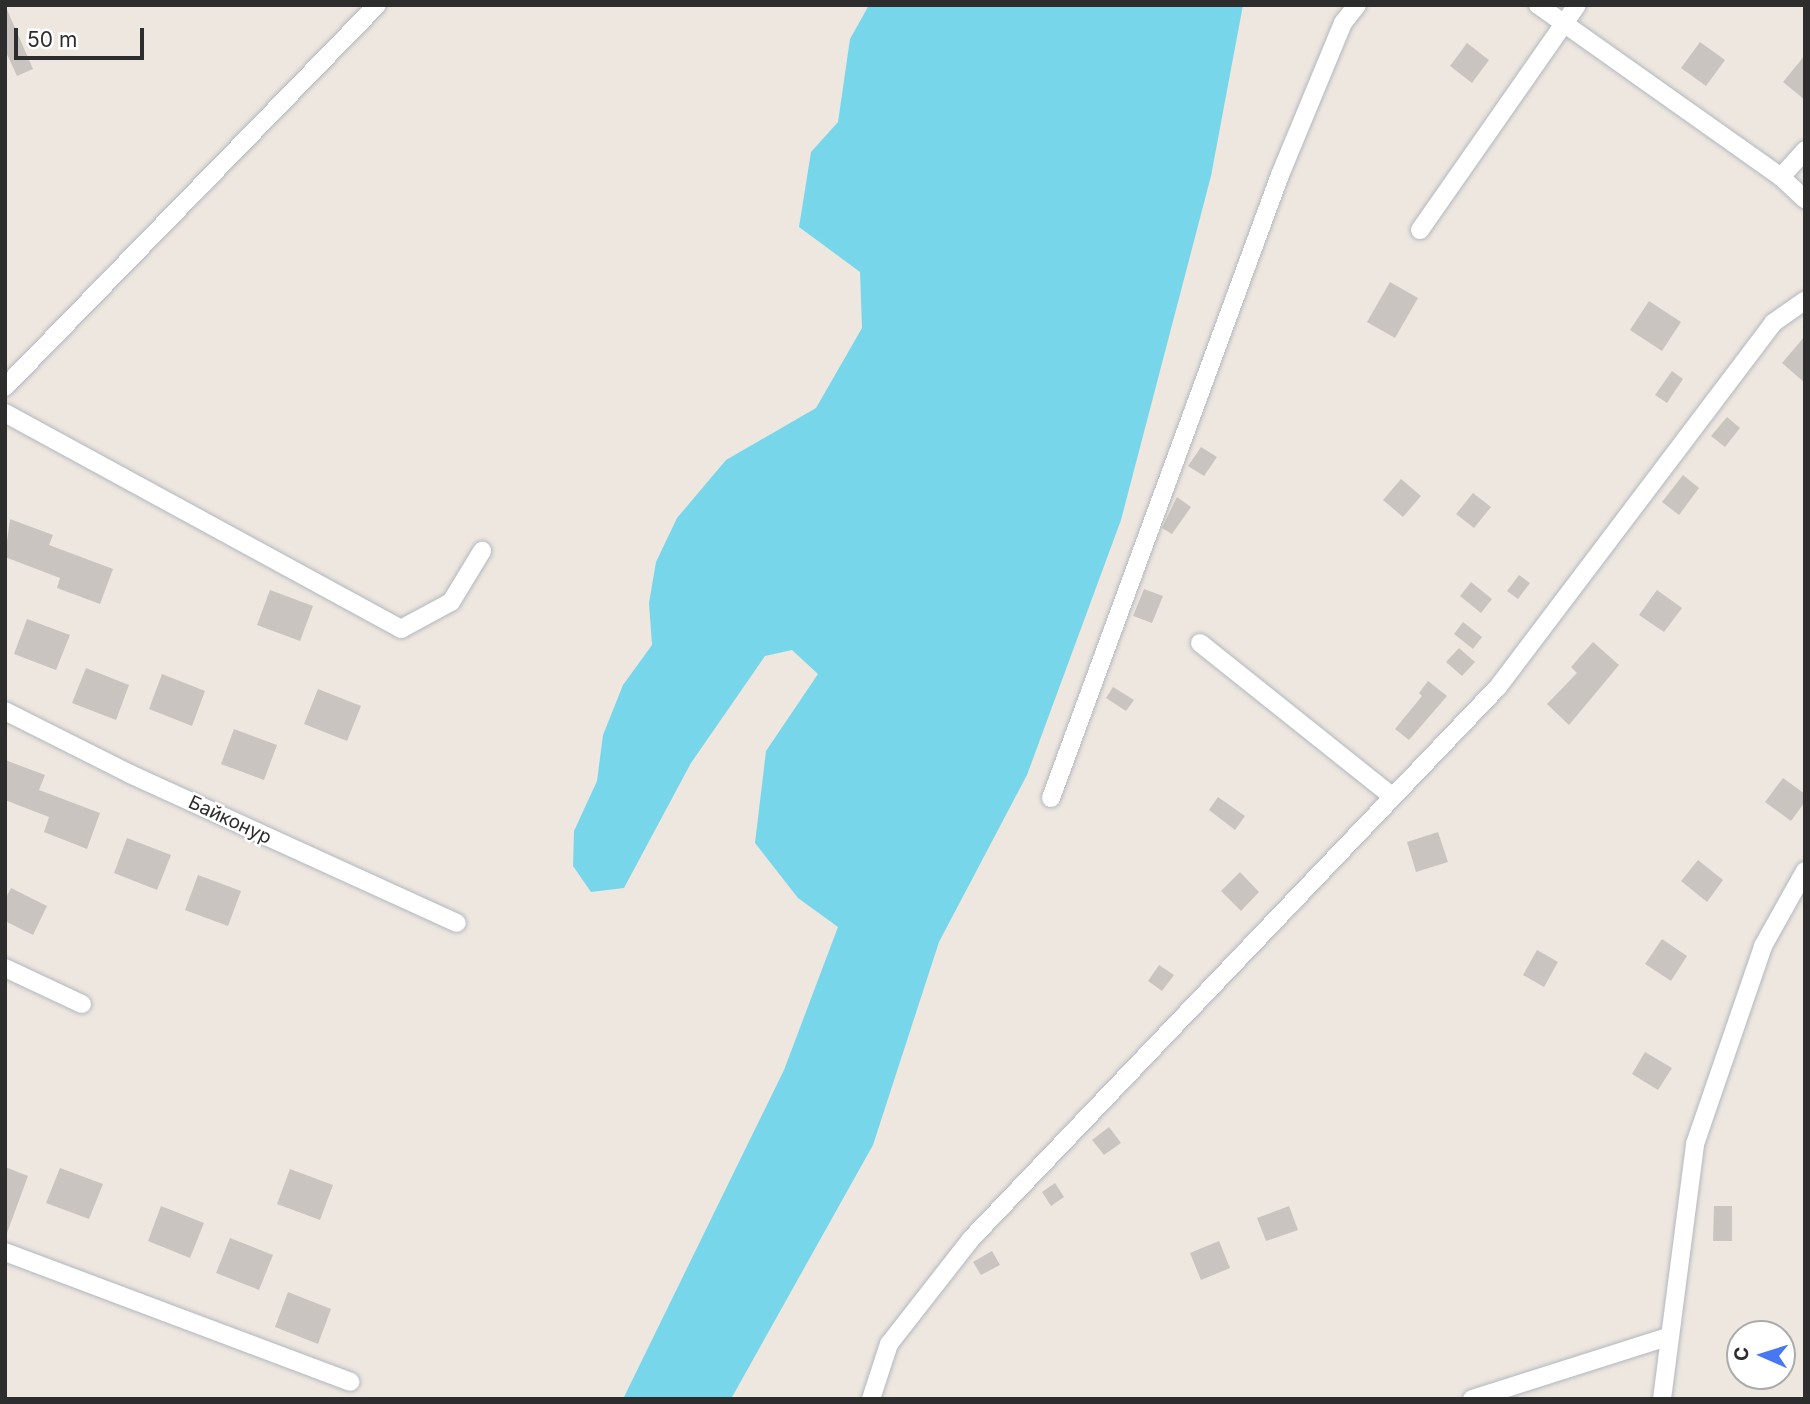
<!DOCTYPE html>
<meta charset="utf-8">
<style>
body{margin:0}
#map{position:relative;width:1810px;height:1404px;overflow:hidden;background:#eee7e0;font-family:Inter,sans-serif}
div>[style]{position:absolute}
.water>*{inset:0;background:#78d6ea}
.building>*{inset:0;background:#c9c4bf}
.roads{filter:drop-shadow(0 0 2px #b3b7bf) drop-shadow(0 0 2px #b3b7bf)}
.minor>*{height:18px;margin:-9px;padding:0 9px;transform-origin:9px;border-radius:9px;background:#fff}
span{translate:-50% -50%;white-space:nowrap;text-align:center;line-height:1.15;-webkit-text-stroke:5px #fff;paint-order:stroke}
.street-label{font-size:19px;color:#2d2d2d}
.frame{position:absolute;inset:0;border:7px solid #2d2d2d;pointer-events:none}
.north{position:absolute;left:1726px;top:1320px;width:70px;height:70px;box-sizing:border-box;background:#fff;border:2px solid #ababab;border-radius:50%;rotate:273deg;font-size:19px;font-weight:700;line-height:28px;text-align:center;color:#2d2d2d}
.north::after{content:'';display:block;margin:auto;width:24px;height:32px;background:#4877f3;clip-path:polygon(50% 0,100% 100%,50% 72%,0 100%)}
.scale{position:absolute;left:14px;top:28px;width:130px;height:32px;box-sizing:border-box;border:4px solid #2d2d2d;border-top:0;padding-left:9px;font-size:21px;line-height:24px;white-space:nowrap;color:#2d2d2d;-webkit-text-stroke:5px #fff;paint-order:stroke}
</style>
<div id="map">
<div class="water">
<div style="clip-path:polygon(869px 5px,1243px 5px,1211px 176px,1121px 520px,1027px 775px,939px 942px,873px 1145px,731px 1399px,623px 1399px,784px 1070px,838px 927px,798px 898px,755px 843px,766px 751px,818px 674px,792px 650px,765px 656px,691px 763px,624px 888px,591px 892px,573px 866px,574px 831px,597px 781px,603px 735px,623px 685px,652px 645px,649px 603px,656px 562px,677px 518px,726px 460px,816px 408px,862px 328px,860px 272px,799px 227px,811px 152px,838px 122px,850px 39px)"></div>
</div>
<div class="building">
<div style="clip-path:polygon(5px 5px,33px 69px,17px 76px,5px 50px)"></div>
<div style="clip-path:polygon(1700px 42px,1725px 60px,1706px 86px,1681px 68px)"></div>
<div style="clip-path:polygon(1467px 43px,1489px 60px,1472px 83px,1450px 66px)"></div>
<div style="clip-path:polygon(1805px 55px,1805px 100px,1783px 82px)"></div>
<div style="clip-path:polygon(1390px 282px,1418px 298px,1395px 338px,1367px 322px)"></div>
<div style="clip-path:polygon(1649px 301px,1681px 322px,1662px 351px,1630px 330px)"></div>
<div style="clip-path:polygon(1805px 336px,1805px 383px,1782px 363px)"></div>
<div style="clip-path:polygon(1672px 371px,1683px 379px,1667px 403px,1655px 395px)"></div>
<div style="clip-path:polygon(1727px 417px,1740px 428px,1725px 447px,1711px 436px)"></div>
<div style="clip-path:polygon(1201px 447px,1217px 457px,1204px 476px,1188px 466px)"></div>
<div style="clip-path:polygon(1683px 475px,1699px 488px,1679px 515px,1662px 502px)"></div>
<div style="clip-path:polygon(1401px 479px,1421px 496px,1403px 517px,1383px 500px)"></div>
<div style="clip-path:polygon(1473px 493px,1491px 507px,1474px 528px,1456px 514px)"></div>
<div style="clip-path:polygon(1177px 497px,1191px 507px,1172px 534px,1162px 528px)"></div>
<div style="clip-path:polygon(10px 519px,53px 535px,49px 545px,113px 569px,100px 604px,57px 588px,60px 578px,5px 557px)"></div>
<div style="clip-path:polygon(1519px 575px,1530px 583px,1518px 599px,1507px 591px)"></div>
<div style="clip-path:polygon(1471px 582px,1492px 599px,1481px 613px,1460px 596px)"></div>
<div style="clip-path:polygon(1144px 589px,1163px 596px,1152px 623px,1133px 616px)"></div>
<div style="clip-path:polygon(270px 590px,313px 606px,300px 641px,257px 625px)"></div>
<div style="clip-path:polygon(1657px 590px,1682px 608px,1664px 632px,1639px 615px)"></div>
<div style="clip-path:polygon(27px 619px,70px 635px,56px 670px,14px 654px)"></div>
<div style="clip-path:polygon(1463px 622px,1482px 637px,1473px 649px,1454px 634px)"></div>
<div style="clip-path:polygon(1593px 642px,1619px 665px,1569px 725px,1547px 704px,1577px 673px,1571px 667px)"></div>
<div style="clip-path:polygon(1459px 648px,1475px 662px,1462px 676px,1446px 662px)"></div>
<div style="clip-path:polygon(86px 668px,129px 685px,116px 720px,72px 703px)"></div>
<div style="clip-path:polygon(162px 674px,205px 691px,192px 726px,149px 709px)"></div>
<div style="clip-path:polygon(1428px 681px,1447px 696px,1409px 740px,1395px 729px,1422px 696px,1419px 693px)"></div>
<div style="clip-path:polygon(1113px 687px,1134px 700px,1126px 711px,1106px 698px)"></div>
<div style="clip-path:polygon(318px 689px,361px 706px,347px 741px,304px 724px)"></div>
<div style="clip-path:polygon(234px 729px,277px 745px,264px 780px,221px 764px)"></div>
<div style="clip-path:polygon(5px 760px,45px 775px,39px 790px,100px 813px,87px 849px,44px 832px,49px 817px,5px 800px)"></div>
<div style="clip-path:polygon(1783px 778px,1805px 794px,1805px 802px,1791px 821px,1765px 802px)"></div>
<div style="clip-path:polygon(1218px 797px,1245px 816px,1235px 830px,1209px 810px)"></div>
<div style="clip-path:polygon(1438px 832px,1448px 862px,1416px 872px,1407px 842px)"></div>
<div style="clip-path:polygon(127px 838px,171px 855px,157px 890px,114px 873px)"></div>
<div style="clip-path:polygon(1698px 860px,1723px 880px,1707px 902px,1681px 881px)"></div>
<div style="clip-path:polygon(1240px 872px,1259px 892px,1241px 911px,1221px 891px)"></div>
<div style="clip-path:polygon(198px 875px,241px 891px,228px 926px,185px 910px)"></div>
<div style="clip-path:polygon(11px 888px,47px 906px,33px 935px,5px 921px,5px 899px)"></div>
<div style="clip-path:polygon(1662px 939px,1687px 956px,1671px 981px,1645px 964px)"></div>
<div style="clip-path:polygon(1537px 950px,1558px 962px,1544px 987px,1523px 975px)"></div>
<div style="clip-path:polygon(1159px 965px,1174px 975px,1162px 991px,1148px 981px)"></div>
<div style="clip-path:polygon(1645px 1052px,1672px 1068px,1658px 1090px,1632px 1074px)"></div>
<div style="clip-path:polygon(1109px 1127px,1121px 1143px,1104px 1155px,1092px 1140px)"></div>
<div style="clip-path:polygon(5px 1167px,28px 1176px,7px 1233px,5px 1233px)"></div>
<div style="clip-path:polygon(60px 1168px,103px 1184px,89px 1219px,46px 1203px)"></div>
<div style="clip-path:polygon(290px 1169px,333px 1185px,320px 1220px,277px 1204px)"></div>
<div style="clip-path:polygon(1055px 1183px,1064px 1197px,1051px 1206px,1042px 1192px)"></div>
<div style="clip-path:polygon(161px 1206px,204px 1223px,190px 1258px,148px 1241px)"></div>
<div style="clip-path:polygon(1289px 1206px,1298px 1230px,1266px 1241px,1257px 1218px)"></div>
<div style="clip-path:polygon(1714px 1206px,1732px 1206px,1732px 1241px,1713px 1241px)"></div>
<div style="clip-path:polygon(230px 1238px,273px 1255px,259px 1290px,216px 1273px)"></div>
<div style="clip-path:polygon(1219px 1241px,1230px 1268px,1201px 1280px,1190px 1253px)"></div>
<div style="clip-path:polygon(992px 1251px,1000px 1265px,981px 1275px,973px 1262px)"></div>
<div style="clip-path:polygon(288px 1292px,331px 1309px,318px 1344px,275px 1327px)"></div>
</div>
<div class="roads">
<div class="minor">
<div style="left:1538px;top:5px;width:298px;rotate:35.3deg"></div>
<div style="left:1781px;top:177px;width:33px;rotate:43deg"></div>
<div style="left:1781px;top:177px;width:36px;rotate:-48deg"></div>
<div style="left:1420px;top:230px;width:274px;rotate:-55.1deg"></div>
<div style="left:5px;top:387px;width:533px;rotate:-45.76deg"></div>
<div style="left:5px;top:413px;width:451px;rotate:28.6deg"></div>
<div style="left:401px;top:629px;width:57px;rotate:-28.4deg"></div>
<div style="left:451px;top:602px;width:60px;rotate:-58.7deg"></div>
<div style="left:1200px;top:643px;width:246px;rotate:38.6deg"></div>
<div style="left:5px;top:711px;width:140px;rotate:26.7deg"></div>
<div style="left:130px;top:774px;width:359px;rotate:24.5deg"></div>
<div style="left:1051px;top:798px;width:664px;rotate:-69.82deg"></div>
<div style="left:1280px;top:175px;width:165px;rotate:-67.5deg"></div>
<div style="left:1343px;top:23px;width:23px;rotate:-52deg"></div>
<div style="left:5px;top:968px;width:85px;rotate:25.1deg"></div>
<div style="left:5px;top:1252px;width:369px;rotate:20.6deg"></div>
<div style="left:871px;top:1399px;width:58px;rotate:-71.9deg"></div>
<div style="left:889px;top:1344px;width:133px;rotate:-52deg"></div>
<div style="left:971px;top:1239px;width:763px;rotate:-46.33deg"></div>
<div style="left:1498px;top:687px;width:456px;rotate:-52.9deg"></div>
<div style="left:1773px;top:323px;width:39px;rotate:-35deg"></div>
<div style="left:1472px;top:1399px;width:205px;rotate:-17.6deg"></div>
<div style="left:1662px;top:1399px;width:257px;rotate:-82.6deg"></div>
<div style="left:1695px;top:1144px;width:209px;rotate:-71deg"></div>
<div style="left:1763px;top:946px;width:86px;rotate:-60.8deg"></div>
</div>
</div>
<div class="street-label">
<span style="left:230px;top:820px;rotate:25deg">Байконур</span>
</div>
<div class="frame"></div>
<div class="north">С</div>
<div class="scale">50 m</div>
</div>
